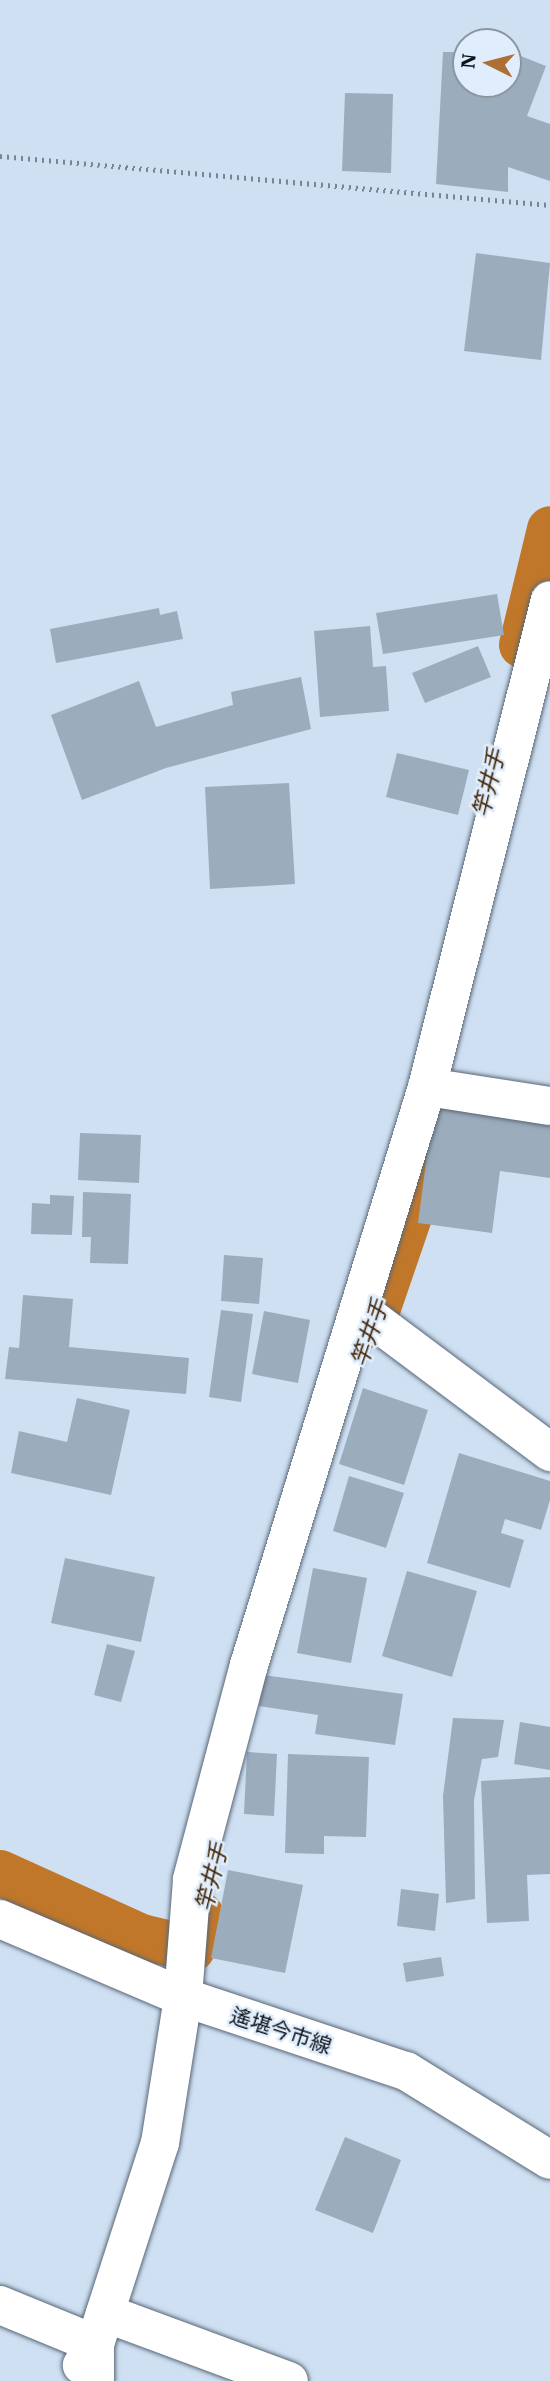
<!DOCTYPE html>
<meta charset="utf-8">
<style>
body{margin:0}
#map{position:relative;width:550px;height:2381px;overflow:hidden;background:#cfe0f3;font-family:"IBM Plex Serif","Noto Sans JP",serif}
div>[style]{position:absolute}
.canal>*{height:46px;margin:-23px;padding:0 23px;transform-origin:23px;border-radius:23px;background:#c17729}
.building>*{inset:0;background:#9bacbd}
.path>*{height:4.5px;margin-top:-2.25px;transform-origin:0;background:repeating-linear-gradient(90deg,#798592 0 2px,transparent 0 7px)}
.roads{filter:drop-shadow(0 0 2px #586777) drop-shadow(0 0 2px #586777)}
.minor>*{height:38px;margin:-19px;padding:0 19px;transform-origin:19px;border-radius:19px;background:#fff}
.major>*{height:38px;margin:-19px;padding:0 19px;transform-origin:19px;border-radius:19px;background:#fff}
span{translate:-50% -50%;white-space:nowrap;text-align:center;line-height:1.15;-webkit-text-stroke:5px #dfedfc;paint-order:stroke}
.street-label{font-size:21px;color:#0d1319}
.water-label{font-size:23px;color:#442606;font-style:italic}
.north{position:absolute;left:452px;top:28px;width:70px;height:70px;box-sizing:border-box;background:#dfedfc;border:2px solid #8b96a1;border-radius:50%;rotate:276deg;font-size:19px;font-weight:700;line-height:28px;text-align:center;color:#0d1319}
.north::after{content:'';display:block;margin:auto;width:24px;height:32px;background:#ad6f34;clip-path:polygon(50% 0,100% 100%,50% 72%,0 100%)}
</style>
<div id="map">
<div class="canal">
<div style="left:522px;top:645px;width:119px;rotate:-76.4deg"></div>
<div style="left:372px;top:1325px;width:222px;rotate:-71.1deg"></div>
<div style="left:0;top:1873px;width:155px;rotate:24.4deg"></div>
<div style="left:141px;top:1937px;width:52px;rotate:13.2deg"></div>
<div style="left:192px;top:1949px;width:35px;rotate:-75deg"></div>
</div>
<div class="building">
<div style="clip-path:polygon(508px 51px,546px 66px,527px 116px,550px 124px,550px 181px,508px 167px,508px 192px,436px 184px,443px 52px,466px 52px,466px 84px,508px 84px)"></div>
<div style="clip-path:polygon(345px 93px,393px 94px,391px 173px,342px 171px)"></div>
<div style="clip-path:polygon(476px 253px,550px 263px,541px 360px,464px 351px)"></div>
<div style="clip-path:polygon(497px 594px,504px 635px,383px 654px,376px 613px)"></div>
<div style="clip-path:polygon(159px 608px,160px 615px,177px 611px,183px 639px,56px 663px,50px 629px)"></div>
<div style="clip-path:polygon(370px 626px,373px 667px,386px 666px,389px 711px,320px 717px,314px 631px)"></div>
<div style="clip-path:polygon(478px 646px,491px 677px,425px 703px,412px 673px)"></div>
<div style="clip-path:polygon(301px 677px,311px 729px,166px 768px,82px 800px,51px 715px,139px 681px,156px 727px,233px 705px,231px 692px)"></div>
<div style="clip-path:polygon(397px 753px,469px 770px,458px 815px,386px 797px)"></div>
<div style="clip-path:polygon(289px 783px,295px 884px,210px 889px,205px 787px)"></div>
<div style="clip-path:polygon(433px 1108px,550px 1124px,550px 1178px,500px 1171px,492px 1233px,418px 1223px)"></div>
<div style="clip-path:polygon(80px 1133px,141px 1135px,139px 1183px,78px 1180px)"></div>
<div style="clip-path:polygon(83px 1192px,131px 1194px,128px 1264px,90px 1263px,91px 1237px,82px 1237px)"></div>
<div style="clip-path:polygon(50px 1195px,74px 1196px,72px 1235px,31px 1234px,32px 1203px,50px 1204px)"></div>
<div style="clip-path:polygon(224px 1255px,263px 1258px,259px 1304px,221px 1301px)"></div>
<div style="clip-path:polygon(23px 1295px,73px 1299px,69px 1347px,189px 1358px,186px 1394px,5px 1379px,9px 1347px,19px 1348px)"></div>
<div style="clip-path:polygon(221px 1310px,253px 1314px,241px 1402px,209px 1397px)"></div>
<div style="clip-path:polygon(264px 1311px,310px 1320px,298px 1383px,252px 1374px)"></div>
<div style="clip-path:polygon(363px 1388px,428px 1410px,404px 1485px,339px 1464px)"></div>
<div style="clip-path:polygon(77px 1398px,130px 1410px,111px 1495px,11px 1473px,19px 1431px,67px 1442px)"></div>
<div style="clip-path:polygon(459px 1453px,550px 1481px,550px 1500px,541px 1530px,505px 1519px,501px 1533px,524px 1540px,510px 1588px,427px 1563px)"></div>
<div style="clip-path:polygon(349px 1476px,404px 1493px,386px 1548px,333px 1531px)"></div>
<div style="clip-path:polygon(65px 1558px,155px 1577px,141px 1642px,51px 1623px)"></div>
<div style="clip-path:polygon(313px 1568px,367px 1578px,351px 1663px,297px 1653px)"></div>
<div style="clip-path:polygon(407px 1571px,477px 1591px,452px 1677px,382px 1656px)"></div>
<div style="clip-path:polygon(107px 1644px,135px 1651px,121px 1702px,94px 1695px)"></div>
<div style="clip-path:polygon(263px 1675px,403px 1694px,395px 1745px,315px 1734px,318px 1715px,259px 1706px)"></div>
<div style="clip-path:polygon(453px 1718px,504px 1720px,498px 1757px,482px 1759px,474px 1800px,475px 1899px,446px 1903px,443px 1796px)"></div>
<div style="clip-path:polygon(520px 1722px,550px 1727px,550px 1770px,514px 1764px)"></div>
<div style="clip-path:polygon(247px 1752px,277px 1754px,274px 1816px,244px 1814px)"></div>
<div style="clip-path:polygon(288px 1754px,369px 1757px,366px 1837px,324px 1836px,324px 1854px,285px 1853px)"></div>
<div style="clip-path:polygon(550px 1777px,550px 1874px,527px 1875px,529px 1921px,487px 1923px,481px 1781px)"></div>
<div style="clip-path:polygon(228px 1870px,303px 1885px,285px 1973px,211px 1958px)"></div>
<div style="clip-path:polygon(401px 1889px,439px 1894px,435px 1931px,397px 1926px)"></div>
<div style="clip-path:polygon(441px 1957px,444px 1976px,406px 1982px,403px 1963px)"></div>
<div style="clip-path:polygon(345px 2137px,401px 2160px,373px 2233px,315px 2210px)"></div>
</div>
<div class="path">
<div style="left:0;top:156px;width:552px;rotate:5.09deg"></div>
</div>
<div class="roads">
<div class="minor">
<div style="left:427px;top:1087px;width:124px;rotate:8.8deg"></div>
<div style="left:359px;top:1309px;width:239px;rotate:36.8deg"></div>
<div style="left:0;top:2305px;width:103px;rotate:22.3deg"></div>
<div style="left:95px;top:2344px;width:25px;rotate:122deg"></div>
<div style="left:105px;top:2313px;width:196px;rotate:20.3deg"></div>
<div style="left:95px;top:2381px;width:37px;rotate:-90deg"></div>
<div style="left:95px;top:2344px;width:211px;rotate:-72.1deg"></div>
<div style="left:160px;top:2143px;width:148px;rotate:-81deg"></div>
<div style="left:183px;top:1997px;width:118px;rotate:-85.6deg"></div>
<div style="left:192px;top:1879px;width:221px;rotate:-75.1deg"></div>
<div style="left:249px;top:1665px;width:605px;rotate:-72.88deg"></div>
<div style="left:427px;top:1087px;width:502px;rotate:-75.83deg"></div>
</div>
<div class="major">
<div style="left:0;top:1919px;width:199px;rotate:23.1deg"></div>
<div style="left:183px;top:1997px;width:235px;rotate:18.4deg"></div>
<div style="left:406px;top:2071px;width:169px;rotate:31.7deg"></div>
</div>
</div>
<div class="street-label">
<span style="left:281px;top:2030px;rotate:18deg">遙堪今市線</span>
</div>
<div class="water-label">
<span style="left:488px;top:783px;rotate:-76deg">竿井手</span>
<span style="left:369px;top:1333px;rotate:-71deg">竿井手</span>
<span style="left:211px;top:1877px;rotate:-76deg">竿井手</span>
</div>
<div class="north">N</div>
</div>
